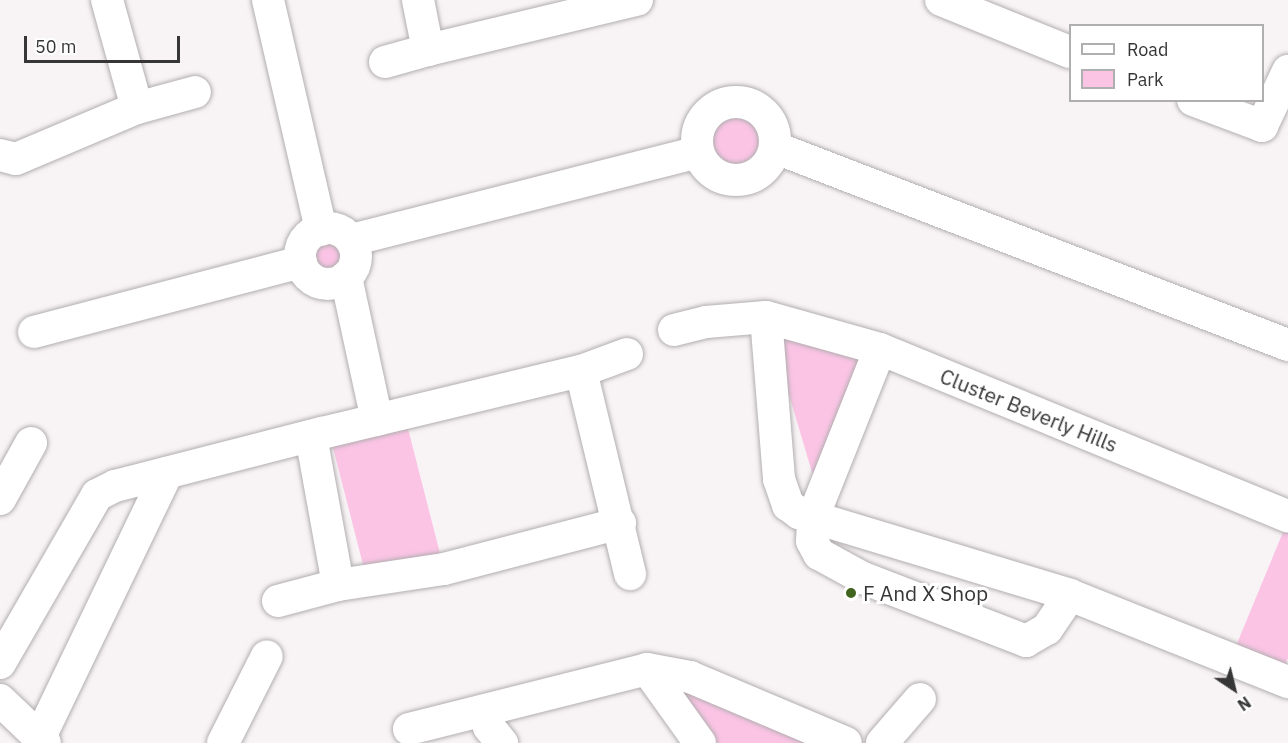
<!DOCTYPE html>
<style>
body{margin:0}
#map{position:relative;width:1288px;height:743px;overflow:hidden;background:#f8f4f6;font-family:"IBM Plex Sans",sans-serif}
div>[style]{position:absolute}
.green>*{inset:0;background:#fbc4e5}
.round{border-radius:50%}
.roads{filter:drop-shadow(0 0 2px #b2aeb0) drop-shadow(0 0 2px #b2aeb0)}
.minor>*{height:32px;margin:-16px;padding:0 16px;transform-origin:16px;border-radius:16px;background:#fff}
.minor>.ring{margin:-16px;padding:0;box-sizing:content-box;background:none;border:32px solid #fff;border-radius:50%}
.dots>*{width:16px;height:16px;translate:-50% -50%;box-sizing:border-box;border:3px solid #fff;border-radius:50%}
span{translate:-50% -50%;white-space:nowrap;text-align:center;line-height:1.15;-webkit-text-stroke:6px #fff;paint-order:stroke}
.street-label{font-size:21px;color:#373637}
.poi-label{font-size:21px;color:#373637}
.left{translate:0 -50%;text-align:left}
.legend{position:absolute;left:1069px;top:24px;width:195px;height:78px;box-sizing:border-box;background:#fff;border:2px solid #afafaf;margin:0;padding:8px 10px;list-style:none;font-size:18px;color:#373637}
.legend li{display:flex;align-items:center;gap:12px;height:30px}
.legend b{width:30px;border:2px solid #afafaf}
.north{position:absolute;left:1204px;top:659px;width:60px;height:60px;-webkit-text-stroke:4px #fff;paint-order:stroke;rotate:145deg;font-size:16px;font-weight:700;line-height:24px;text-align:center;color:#373637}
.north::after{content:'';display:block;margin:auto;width:21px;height:27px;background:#373637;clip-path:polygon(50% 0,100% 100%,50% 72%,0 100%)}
.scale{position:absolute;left:24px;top:36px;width:156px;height:27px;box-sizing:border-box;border:3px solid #373637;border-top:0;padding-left:8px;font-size:18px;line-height:21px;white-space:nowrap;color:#373637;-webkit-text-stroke:4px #fff;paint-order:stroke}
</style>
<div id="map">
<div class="green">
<div class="round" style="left:703px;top:109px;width:64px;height:64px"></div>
<div class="round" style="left:303px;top:231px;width:50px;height:50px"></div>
<div style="clip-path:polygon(766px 317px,880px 349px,819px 496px)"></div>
<div style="clip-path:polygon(404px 413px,444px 569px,369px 588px,330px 436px)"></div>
<div style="clip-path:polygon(1288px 520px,1288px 658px,1279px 678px,1231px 658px)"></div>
<div style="clip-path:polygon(666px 682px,813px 743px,714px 743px)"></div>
</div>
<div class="roads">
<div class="minor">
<div style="left:107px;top:0;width:112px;rotate:74.5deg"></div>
<div style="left:268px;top:0;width:236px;rotate:77deg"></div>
<div style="left:418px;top:0;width:51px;rotate:78.7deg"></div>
<div style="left:428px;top:50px;width:215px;rotate:-13.5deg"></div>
<div style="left:941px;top:0;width:139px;rotate:22deg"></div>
<div style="left:385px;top:62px;width:45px;rotate:-15.6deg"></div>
<div style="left:1193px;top:100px;width:74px;rotate:20.6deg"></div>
<div style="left:1262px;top:126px;width:61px;rotate:-64.7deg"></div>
<div class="ring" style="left:697px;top:102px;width:46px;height:46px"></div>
<div style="left:776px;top:148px;width:549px;rotate:21.05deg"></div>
<div style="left:0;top:155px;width:16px;rotate:14deg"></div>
<div style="left:16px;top:159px;width:131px;rotate:-22.9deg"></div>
<div style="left:137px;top:108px;width:60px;rotate:-15.4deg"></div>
<div class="ring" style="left:300px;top:228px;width:24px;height:24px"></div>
<div style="left:351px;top:240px;width:358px;rotate:-14.2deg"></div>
<div style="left:346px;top:277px;width:146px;rotate:77.8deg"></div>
<div style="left:766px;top:317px;width:163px;rotate:85.4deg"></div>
<div style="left:779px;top:479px;width:28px;rotate:71deg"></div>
<div style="left:788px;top:505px;width:14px;rotate:36deg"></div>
<div style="left:799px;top:513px;width:283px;rotate:16.8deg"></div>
<div style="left:1070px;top:595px;width:235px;rotate:21.8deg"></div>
<div style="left:674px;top:330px;width:33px;rotate:-14deg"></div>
<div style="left:706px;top:322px;width:60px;rotate:-4.8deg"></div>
<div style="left:766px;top:317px;width:118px;rotate:15.7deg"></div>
<div style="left:880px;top:349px;width:441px;rotate:22.3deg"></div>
<div style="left:34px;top:332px;width:276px;rotate:-14.7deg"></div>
<div style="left:880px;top:349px;width:181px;rotate:111.7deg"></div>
<div style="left:813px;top:517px;width:24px;rotate:92deg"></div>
<div style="left:812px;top:541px;width:15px;rotate:62deg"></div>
<div style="left:819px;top:554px;width:50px;rotate:28.6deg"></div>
<div style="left:863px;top:578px;width:175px;rotate:21.1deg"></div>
<div style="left:1026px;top:641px;width:24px;rotate:-30deg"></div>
<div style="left:1047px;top:629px;width:41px;rotate:-55.9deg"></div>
<div style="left:581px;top:371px;width:209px;rotate:76.4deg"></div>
<div style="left:311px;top:436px;width:151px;rotate:79.7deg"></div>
<div style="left:0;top:499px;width:64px;rotate:-61deg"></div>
<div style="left:278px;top:601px;width:62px;rotate:-14.9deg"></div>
<div style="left:338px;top:585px;width:107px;rotate:-8.6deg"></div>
<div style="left:444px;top:569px;width:182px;rotate:-14.6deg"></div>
<div style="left:0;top:663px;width:194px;rotate:-60deg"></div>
<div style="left:97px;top:495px;width:20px;rotate:-27deg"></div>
<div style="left:115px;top:486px;width:214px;rotate:-14.4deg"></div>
<div style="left:322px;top:433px;width:266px;rotate:-13.5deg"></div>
<div style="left:581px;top:371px;width:49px;rotate:-20.3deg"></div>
<div style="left:647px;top:669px;width:91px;rotate:54.4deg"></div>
<div style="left:0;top:700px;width:62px;rotate:43.7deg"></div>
<div style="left:487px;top:713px;width:14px;rotate:82deg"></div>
<div style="left:489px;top:727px;width:21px;rotate:51deg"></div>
<div style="left:409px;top:729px;width:245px;rotate:-14.1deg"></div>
<div style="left:647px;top:669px;width:44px;rotate:10.5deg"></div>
<div style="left:690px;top:677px;width:169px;rotate:22.9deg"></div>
<div style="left:40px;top:737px;width:293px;rotate:-64.3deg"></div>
<div style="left:223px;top:743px;width:97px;rotate:-63.2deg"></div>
<div style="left:882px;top:743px;width:58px;rotate:-49.2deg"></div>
</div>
</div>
<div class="dots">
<div style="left:851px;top:593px;background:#41651e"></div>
</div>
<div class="street-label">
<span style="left:1029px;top:410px;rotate:22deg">Cluster Beverly Hills</span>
</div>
<div class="poi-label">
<span class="left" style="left:863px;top:593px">F And X Shop</span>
</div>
<ul class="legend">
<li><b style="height:8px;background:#fff"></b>Road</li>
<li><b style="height:16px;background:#fbc4e5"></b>Park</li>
</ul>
<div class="north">N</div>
<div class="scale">50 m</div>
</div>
